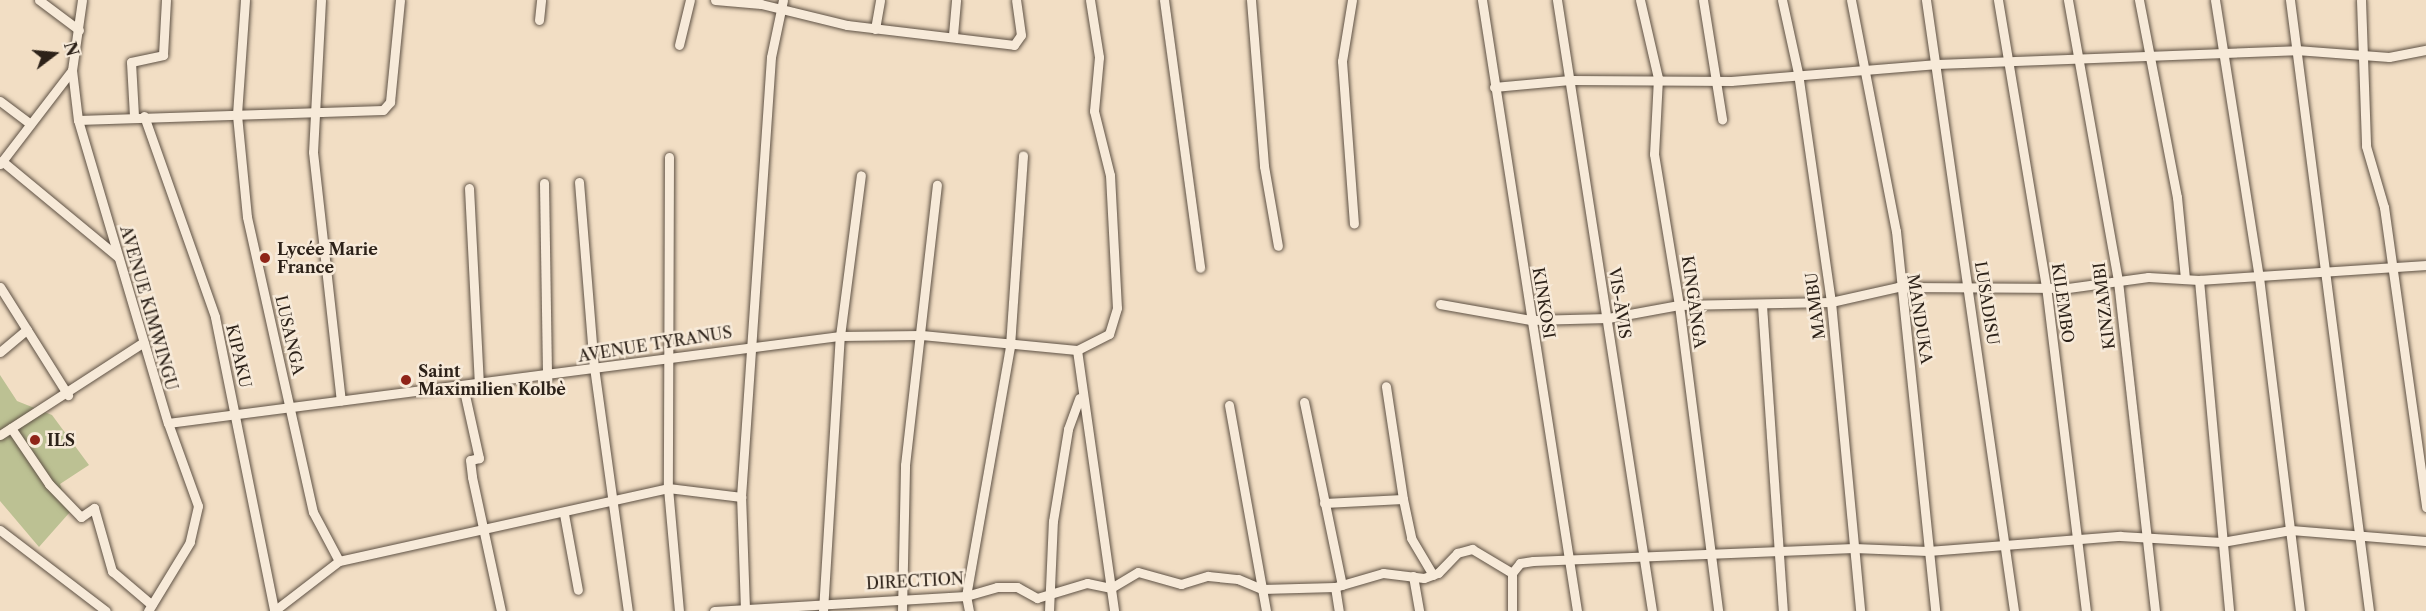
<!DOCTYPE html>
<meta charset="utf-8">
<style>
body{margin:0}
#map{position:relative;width:2426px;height:611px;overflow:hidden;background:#f2dec4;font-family:"Libre Caslon Text",serif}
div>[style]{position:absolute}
.green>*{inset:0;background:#bcc193}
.roads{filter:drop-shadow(0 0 2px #5e5144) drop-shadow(0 0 2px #5e5144)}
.street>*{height:9px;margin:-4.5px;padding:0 4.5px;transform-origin:4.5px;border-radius:4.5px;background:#f7ead9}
.dots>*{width:16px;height:16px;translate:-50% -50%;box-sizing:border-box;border:3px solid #f7ead9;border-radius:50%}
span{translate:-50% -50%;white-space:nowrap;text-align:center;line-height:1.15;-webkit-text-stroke:5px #f7ead9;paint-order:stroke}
.poi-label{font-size:16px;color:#2d2219;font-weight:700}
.left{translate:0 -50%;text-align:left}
.street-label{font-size:16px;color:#2d2219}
.north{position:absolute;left:24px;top:24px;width:60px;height:60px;-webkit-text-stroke:4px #f7ead9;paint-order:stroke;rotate:74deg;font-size:16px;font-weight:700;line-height:24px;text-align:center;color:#2d2219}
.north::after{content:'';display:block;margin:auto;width:21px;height:27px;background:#2d2219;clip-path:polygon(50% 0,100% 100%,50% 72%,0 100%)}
</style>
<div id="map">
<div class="green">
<div style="clip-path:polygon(0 375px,17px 401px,52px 415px,89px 465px,60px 484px,70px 512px,39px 547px,0 501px)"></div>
</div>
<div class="roads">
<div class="street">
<div style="left:39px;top:0;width:50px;rotate:36.9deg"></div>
<div style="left:82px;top:0;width:71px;rotate:98.1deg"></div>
<div style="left:72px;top:70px;width:50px;rotate:83.2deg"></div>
<div style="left:78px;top:120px;width:316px;rotate:73.5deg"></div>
<div style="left:168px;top:423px;width:88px;rotate:70.1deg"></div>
<div style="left:198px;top:506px;width:37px;rotate:103deg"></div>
<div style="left:190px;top:542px;width:81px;rotate:121.3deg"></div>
<div style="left:245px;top:0;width:115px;rotate:94deg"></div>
<div style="left:237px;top:115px;width:102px;rotate:84.4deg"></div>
<div style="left:247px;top:217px;width:302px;rotate:77.4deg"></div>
<div style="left:313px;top:512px;width:55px;rotate:62deg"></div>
<div style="left:321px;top:0;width:152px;rotate:93deg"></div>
<div style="left:313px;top:152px;width:250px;rotate:83.6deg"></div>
<div style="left:715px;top:0;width:46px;rotate:5deg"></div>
<div style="left:761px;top:4px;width:89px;rotate:13.7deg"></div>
<div style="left:847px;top:25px;width:168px;rotate:6.8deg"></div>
<div style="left:1014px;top:45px;width:12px;rotate:-55deg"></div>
<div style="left:1021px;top:35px;width:35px;rotate:-98deg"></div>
<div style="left:1090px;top:0;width:58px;rotate:81deg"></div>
<div style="left:1099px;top:57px;width:54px;rotate:95.3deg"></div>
<div style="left:1094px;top:111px;width:66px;rotate:76deg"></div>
<div style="left:1110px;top:175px;width:133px;rotate:87deg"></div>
<div style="left:1117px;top:308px;width:27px;rotate:107deg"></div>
<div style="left:1109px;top:334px;width:36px;rotate:153deg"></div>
<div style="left:1077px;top:350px;width:264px;rotate:81.9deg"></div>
<div style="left:1164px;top:0;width:270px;rotate:82.3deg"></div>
<div style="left:1251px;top:0;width:167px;rotate:85.5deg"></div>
<div style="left:1264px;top:166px;width:81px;rotate:80.1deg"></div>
<div style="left:1352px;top:0;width:62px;rotate:99.3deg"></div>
<div style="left:1342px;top:61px;width:163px;rotate:85.8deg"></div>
<div style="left:1482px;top:0;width:618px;rotate:81.16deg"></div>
<div style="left:1557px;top:0;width:618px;rotate:81.16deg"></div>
<div style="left:1640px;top:0;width:80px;rotate:77deg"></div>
<div style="left:1658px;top:78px;width:76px;rotate:93deg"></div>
<div style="left:1654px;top:154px;width:153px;rotate:80.6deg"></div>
<div style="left:1679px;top:305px;width:308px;rotate:82.7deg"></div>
<div style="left:1703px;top:0;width:121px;rotate:80.9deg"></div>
<div style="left:1782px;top:0;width:75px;rotate:77.6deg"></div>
<div style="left:1798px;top:73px;width:231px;rotate:81.8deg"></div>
<div style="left:1831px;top:302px;width:310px;rotate:84.6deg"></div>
<div style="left:1851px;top:0;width:235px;rotate:79deg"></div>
<div style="left:1896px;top:231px;width:382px;rotate:84.1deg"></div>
<div style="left:1926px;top:0;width:617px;rotate:81.8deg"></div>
<div style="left:1998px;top:0;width:290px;rotate:80.5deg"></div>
<div style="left:2046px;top:286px;width:327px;rotate:83deg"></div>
<div style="left:2068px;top:0;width:285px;rotate:79.9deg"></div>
<div style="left:2118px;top:281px;width:332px;rotate:83.6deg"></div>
<div style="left:2139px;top:0;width:201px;rotate:79.1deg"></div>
<div style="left:2177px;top:197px;width:81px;rotate:84.4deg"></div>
<div style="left:2215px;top:0;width:280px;rotate:81deg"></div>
<div style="left:2259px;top:277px;width:337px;rotate:83deg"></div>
<div style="left:2290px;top:0;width:616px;rotate:82.63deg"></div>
<div style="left:2361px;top:0;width:146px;rotate:88deg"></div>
<div style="left:2366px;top:146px;width:64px;rotate:73.6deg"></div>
<div style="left:2384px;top:207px;width:303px;rotate:82deg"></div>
<div style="left:539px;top:20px;width:20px;rotate:-84deg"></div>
<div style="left:875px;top:29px;width:29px;rotate:-80deg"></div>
<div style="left:953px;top:35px;width:35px;rotate:-85deg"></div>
<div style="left:679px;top:45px;width:46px;rotate:-76.3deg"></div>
<div style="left:1494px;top:87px;width:76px;rotate:-5.3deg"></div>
<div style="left:1570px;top:80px;width:161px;rotate:0.4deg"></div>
<div style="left:1731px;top:81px;width:207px;rotate:-4.7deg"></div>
<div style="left:1937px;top:64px;width:359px;rotate:-2.2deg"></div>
<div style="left:2296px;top:50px;width:93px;rotate:4.3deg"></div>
<div style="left:2389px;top:57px;width:38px;rotate:-11deg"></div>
<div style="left:0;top:101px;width:38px;rotate:37deg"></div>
<div style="left:134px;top:116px;width:54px;rotate:-93.2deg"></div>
<div style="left:131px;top:62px;width:33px;rotate:-12deg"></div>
<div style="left:163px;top:55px;width:55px;rotate:-86.9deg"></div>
<div style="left:144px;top:116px;width:213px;rotate:70.5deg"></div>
<div style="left:215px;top:317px;width:299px;rotate:78.6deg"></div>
<div style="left:78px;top:120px;width:305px;rotate:-1.9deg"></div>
<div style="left:383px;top:110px;width:11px;rotate:-49deg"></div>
<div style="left:390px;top:102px;width:102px;rotate:-84.4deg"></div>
<div style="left:669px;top:157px;width:331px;rotate:90.2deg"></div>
<div style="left:668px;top:488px;width:123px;rotate:84.9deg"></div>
<div style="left:2px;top:161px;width:151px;rotate:39.6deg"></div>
<div style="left:0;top:164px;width:118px;rotate:-52.5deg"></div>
<div style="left:579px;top:182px;width:186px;rotate:85.4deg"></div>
<div style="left:594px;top:367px;width:246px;rotate:82.1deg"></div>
<div style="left:544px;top:183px;width:195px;rotate:89.1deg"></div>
<div style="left:469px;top:188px;width:196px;rotate:87.1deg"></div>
<div style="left:2199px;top:280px;width:332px;rotate:84.8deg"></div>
<div style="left:0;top:287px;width:128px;rotate:57.8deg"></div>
<div style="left:1440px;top:304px;width:92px;rotate:10deg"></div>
<div style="left:1531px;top:320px;width:77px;rotate:-1.5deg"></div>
<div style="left:1608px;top:318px;width:72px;rotate:-10.4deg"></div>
<div style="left:1679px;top:305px;width:152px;rotate:-1.1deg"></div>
<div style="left:1831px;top:302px;width:69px;rotate:-12.6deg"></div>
<div style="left:1898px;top:287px;width:170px;rotate:0.3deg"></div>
<div style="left:2068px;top:288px;width:81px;rotate:-7.8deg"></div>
<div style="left:2148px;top:277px;width:51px;rotate:3.4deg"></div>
<div style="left:2199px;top:280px;width:227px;rotate:-3.8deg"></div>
<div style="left:1762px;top:305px;width:307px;rotate:86.1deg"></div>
<div style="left:0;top:352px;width:35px;rotate:-40deg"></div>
<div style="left:463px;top:386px;width:74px;rotate:77.5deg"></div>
<div style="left:479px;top:458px;width:9px;rotate:167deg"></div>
<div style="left:470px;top:460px;width:17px;rotate:83deg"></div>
<div style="left:472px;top:477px;width:137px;rotate:77.8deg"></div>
<div style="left:1304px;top:402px;width:187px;rotate:78.3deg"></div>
<div style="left:1229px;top:405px;width:209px;rotate:79.8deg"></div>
<div style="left:168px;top:423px;width:678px;rotate:-7.38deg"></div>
<div style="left:840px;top:336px;width:81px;rotate:-0.7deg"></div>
<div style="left:921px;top:335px;width:157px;rotate:5.5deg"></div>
<div style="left:11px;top:428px;width:68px;rotate:55.8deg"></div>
<div style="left:49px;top:484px;width:46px;rotate:45.9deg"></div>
<div style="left:81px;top:517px;width:16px;rotate:-35deg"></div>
<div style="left:94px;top:508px;width:66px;rotate:74.1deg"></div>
<div style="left:112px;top:571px;width:52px;rotate:40.4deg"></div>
<div style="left:0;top:435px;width:171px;rotate:-32.9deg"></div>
<div style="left:1403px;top:499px;width:40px;rotate:78deg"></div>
<div style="left:1411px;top:538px;width:43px;rotate:59.3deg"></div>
<div style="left:1324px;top:503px;width:79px;rotate:-2.9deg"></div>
<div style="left:1403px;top:499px;width:114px;rotate:-98.6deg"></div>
<div style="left:564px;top:514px;width:77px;rotate:79.6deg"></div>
<div style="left:0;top:530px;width:133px;rotate:37.4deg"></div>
<div style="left:1512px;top:573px;width:13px;rotate:-51deg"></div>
<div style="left:1520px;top:563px;width:13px;rotate:-9deg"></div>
<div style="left:1533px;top:561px;width:321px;rotate:-2.3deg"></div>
<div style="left:1854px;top:548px;width:74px;rotate:2.3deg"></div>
<div style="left:1928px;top:551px;width:193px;rotate:-4.5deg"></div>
<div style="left:2120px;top:536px;width:102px;rotate:3.4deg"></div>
<div style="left:2222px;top:542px;width:70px;rotate:-9.9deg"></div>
<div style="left:2291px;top:530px;width:135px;rotate:4.7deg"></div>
<div style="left:1512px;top:573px;width:38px;rotate:90deg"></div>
<div style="left:1413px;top:576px;width:36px;rotate:80deg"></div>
<div style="left:1335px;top:587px;width:24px;rotate:81deg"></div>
<div style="left:745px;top:609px;width:112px;rotate:-92deg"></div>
<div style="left:741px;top:497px;width:441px;rotate:-86.1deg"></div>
<div style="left:771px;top:57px;width:58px;rotate:-78.1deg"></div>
<div style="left:274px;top:611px;width:82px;rotate:-37.6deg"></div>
<div style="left:339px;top:561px;width:337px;rotate:-12.5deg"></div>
<div style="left:668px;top:488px;width:74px;rotate:7deg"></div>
<div style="left:714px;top:611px;width:252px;rotate:-3.4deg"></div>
<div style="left:966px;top:596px;width:32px;rotate:-16deg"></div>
<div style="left:997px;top:587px;width:20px"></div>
<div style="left:1017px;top:587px;width:23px;rotate:29deg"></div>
<div style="left:1037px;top:598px;width:52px;rotate:-16.7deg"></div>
<div style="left:1087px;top:583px;width:25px;rotate:12deg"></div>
<div style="left:1111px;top:588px;width:31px;rotate:-31deg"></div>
<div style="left:1138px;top:572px;width:45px;rotate:15.6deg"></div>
<div style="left:1181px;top:584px;width:28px;rotate:-17deg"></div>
<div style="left:1208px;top:576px;width:30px;rotate:6deg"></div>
<div style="left:1238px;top:579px;width:26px;rotate:23deg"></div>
<div style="left:1262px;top:589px;width:73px;rotate:-1.6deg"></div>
<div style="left:1335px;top:587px;width:50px;rotate:-16.3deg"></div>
<div style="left:1383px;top:573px;width:41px;rotate:7deg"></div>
<div style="left:1424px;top:578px;width:15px;rotate:-20deg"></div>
<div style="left:1438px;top:573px;width:28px;rotate:-46deg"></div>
<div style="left:1457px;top:553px;width:16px;rotate:-15deg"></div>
<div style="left:1472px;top:549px;width:47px;rotate:31deg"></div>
<div style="left:823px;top:611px;width:276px;rotate:-86.5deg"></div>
<div style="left:840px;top:336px;width:162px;rotate:-82.6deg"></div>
<div style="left:902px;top:611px;width:146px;rotate:-88.8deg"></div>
<div style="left:905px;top:465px;width:282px;rotate:-83.5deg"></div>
<div style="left:969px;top:611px;width:15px;rotate:-101deg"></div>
<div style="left:966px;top:596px;width:254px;rotate:-80deg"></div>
<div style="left:1010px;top:346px;width:191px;rotate:-86.1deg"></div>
<div style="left:1049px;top:611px;width:90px;rotate:-87.5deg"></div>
<div style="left:1053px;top:521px;width:93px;rotate:-80.7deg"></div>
<div style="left:1068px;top:429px;width:33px;rotate:-70deg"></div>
</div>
</div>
<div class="dots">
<div style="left:265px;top:258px;background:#8f2418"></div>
<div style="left:406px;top:380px;background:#8f2418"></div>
<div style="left:35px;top:440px;background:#8f2418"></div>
</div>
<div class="poi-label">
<span class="left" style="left:277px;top:258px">Lycée Marie<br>France</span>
<span class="left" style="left:418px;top:380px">Saint<br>Maximilien Kolbè</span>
<span class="left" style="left:47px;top:440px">ILS</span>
</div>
<div class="street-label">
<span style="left:1694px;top:302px;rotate:82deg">KINGANGA</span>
<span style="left:1544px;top:303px;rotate:81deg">KINKOSI</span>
<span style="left:1620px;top:303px;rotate:81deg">VIS-ÀVIS</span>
<span style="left:1987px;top:303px;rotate:81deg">LUSADISU</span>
<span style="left:2063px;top:303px;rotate:82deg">KILEMBO</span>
<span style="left:1815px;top:306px;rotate:-97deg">MAMBU</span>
<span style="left:2104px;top:306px;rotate:-97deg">KINZAMBI</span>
<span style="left:149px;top:308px;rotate:74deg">AVENUE KIMWINGU</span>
<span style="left:1920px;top:319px;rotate:81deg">MANDUKA</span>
<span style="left:290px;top:335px;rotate:77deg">LUSANGA</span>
<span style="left:655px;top:344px;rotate:-9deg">AVENUE TYRANUS</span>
<span style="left:239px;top:356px;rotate:77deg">KIPAKU</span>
<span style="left:915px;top:581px;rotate:-3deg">DIRECTION</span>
</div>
<div class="north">N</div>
</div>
